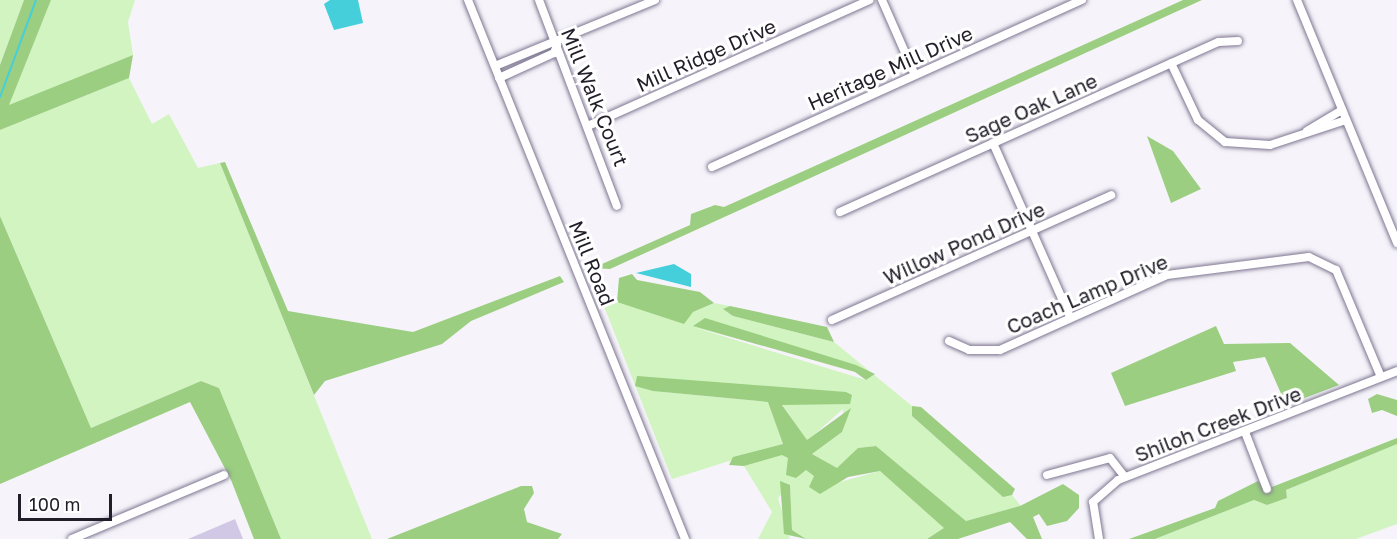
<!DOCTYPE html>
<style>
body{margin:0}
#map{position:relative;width:1397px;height:539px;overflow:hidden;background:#f6f4fa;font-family:"Golos Text",sans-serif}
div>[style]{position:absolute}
.green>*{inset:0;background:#d1f4c0}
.forest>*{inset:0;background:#9bce81}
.water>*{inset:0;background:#44cfdb}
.stream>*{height:2px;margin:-1px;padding:0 1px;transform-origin:1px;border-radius:1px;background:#44cfdb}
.building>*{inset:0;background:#d1c8e5}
.roads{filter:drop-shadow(0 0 2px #7e7691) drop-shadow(0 0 2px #7e7691)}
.minor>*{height:8px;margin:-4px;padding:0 4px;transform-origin:4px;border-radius:4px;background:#fff}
span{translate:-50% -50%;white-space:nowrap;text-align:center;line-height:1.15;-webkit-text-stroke:6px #fff;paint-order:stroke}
.street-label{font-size:20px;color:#211e29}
.scale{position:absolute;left:18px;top:494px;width:94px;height:27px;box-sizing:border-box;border:3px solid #211e29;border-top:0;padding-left:8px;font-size:18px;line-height:21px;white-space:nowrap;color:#211e29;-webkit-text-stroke:4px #fff;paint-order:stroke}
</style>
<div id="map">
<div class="green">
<div style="clip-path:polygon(0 0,24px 0,0 65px)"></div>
<div style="clip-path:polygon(51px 0,135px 0,128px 22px,133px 55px,8px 106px)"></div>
<div style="clip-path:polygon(129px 78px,152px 124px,169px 114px,198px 168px,220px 163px,372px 539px,281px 539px,219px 388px,201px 381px,91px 428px,0 216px,0 130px)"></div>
<div style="clip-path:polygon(evenodd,598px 291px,614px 296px,617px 302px,693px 312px,714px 303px,730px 306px,724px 309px,733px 316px,834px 342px,912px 406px,912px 416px,1002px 496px,1012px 495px,1021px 506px,966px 521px,876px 446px,858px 448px,838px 469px,812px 454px,842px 432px,843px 409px,807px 441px,782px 404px,850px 404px,653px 391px,769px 402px,783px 444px,672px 479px,598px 291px,693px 327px,874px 375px,866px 380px,693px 327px)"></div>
<div style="clip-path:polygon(1397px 444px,1397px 524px,1356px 539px,1155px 539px,1254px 500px,1267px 505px,1287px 498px,1286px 490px)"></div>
<div style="clip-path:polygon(782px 454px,829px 485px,880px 471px,945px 528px,927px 539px,806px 539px,792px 530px,790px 485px,778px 498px,790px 539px,758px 539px,772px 512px,744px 466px)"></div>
</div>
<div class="forest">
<div style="clip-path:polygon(24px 0,51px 0,9px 105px,133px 55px,129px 78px,0 130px,0 65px)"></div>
<div style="clip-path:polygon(1183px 0,1202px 0,610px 269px,593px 268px,690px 225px,691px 214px,715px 205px,724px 207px)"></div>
<div style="clip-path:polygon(1147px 136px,1173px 151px,1201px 189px,1171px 203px)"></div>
<div style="clip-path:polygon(225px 162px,288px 311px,413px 332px,560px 276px,564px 282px,471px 321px,442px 344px,325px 381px,314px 395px,220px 163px)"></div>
<div style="clip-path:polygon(0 216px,91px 428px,201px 381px,219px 388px,281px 539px,254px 539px,231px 480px,190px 402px,0 484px)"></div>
<div style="clip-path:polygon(632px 274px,637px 280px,700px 292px,714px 303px,693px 312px,684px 324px,617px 302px,619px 278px)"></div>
<div style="clip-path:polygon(730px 306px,827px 327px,834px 342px,733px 316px,723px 309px)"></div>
<div style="clip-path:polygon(705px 318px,856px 365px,875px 374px,866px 380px,855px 372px,693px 326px)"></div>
<div style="clip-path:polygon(1216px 326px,1224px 344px,1290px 343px,1339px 385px,1286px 405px,1265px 357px,1233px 362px,1236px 371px,1125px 406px,1111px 373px)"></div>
<div style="clip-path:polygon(637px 376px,846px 392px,852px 395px,850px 404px,782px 405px,807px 440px,851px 408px,842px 432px,812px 454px,837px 468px,858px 448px,876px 446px,966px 521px,1020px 506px,1063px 484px,1079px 495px,1079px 508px,1067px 521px,1047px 526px,1039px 514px,1033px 517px,1042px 539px,1027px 539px,1010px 522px,958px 539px,927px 539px,944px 528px,880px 471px,848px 477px,820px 494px,809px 487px,814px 476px,806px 470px,796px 478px,786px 475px,788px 458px,782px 455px,744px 466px,729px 465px,733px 457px,783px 444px,768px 402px,653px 391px,635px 386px)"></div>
<div style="clip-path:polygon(1377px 394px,1397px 400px,1397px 416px,1382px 410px,1372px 413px,1368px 399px)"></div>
<div style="clip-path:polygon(912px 406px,921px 407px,1015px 489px,1012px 495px,1003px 497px,912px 416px)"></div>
<div style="clip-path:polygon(1397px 438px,1397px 444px,1286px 490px,1287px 498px,1267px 505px,1254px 500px,1155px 539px,1129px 539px,1215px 508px,1218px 501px,1258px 481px,1264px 490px)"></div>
<div style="clip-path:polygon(780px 481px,790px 485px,792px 530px,806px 539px,784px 534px)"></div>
<div style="clip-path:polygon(521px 486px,532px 486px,534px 493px,524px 509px,527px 522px,562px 534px,558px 539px,387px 539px)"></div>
</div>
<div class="water">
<div style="clip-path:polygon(330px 0,358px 0,363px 23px,334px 30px,324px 4px)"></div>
<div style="clip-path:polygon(674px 264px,691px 274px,691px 287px,636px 273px)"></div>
</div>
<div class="stream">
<div style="left:0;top:97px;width:103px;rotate:-69.6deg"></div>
</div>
<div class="building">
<div style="clip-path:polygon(235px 519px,243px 539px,188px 539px)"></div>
</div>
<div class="roads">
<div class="minor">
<div style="left:468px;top:0;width:581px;rotate:68.07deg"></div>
<div style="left:539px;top:0;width:220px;rotate:69.3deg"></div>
<div style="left:882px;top:0;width:82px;rotate:66.3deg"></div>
<div style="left:1297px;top:0;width:263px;rotate:67.6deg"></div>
<div style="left:1171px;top:63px;width:63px;rotate:64.7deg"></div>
<div style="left:1198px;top:120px;width:35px;rotate:39deg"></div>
<div style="left:1225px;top:142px;width:45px;rotate:3.8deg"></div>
<div style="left:1270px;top:145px;width:80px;rotate:-18.2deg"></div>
<div style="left:495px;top:66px;width:173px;rotate:-22.4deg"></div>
<div style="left:499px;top:78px;width:60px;rotate:-24.4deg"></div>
<div style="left:554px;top:53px;width:9px;rotate:-69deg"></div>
<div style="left:590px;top:125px;width:306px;rotate:-24.1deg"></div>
<div style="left:1307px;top:131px;width:41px;rotate:-31deg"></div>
<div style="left:993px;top:143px;width:190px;rotate:66.1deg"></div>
<div style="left:712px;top:167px;width:406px;rotate:-24.3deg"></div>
<div style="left:840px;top:212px;width:415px;rotate:-24.2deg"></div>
<div style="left:1219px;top:42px;width:19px;rotate:-3deg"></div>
<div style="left:832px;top:320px;width:306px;rotate:-24.1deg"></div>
<div style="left:949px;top:341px;width:22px;rotate:24deg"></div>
<div style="left:969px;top:350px;width:31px"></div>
<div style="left:1000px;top:350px;width:183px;rotate:-24.2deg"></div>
<div style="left:1167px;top:275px;width:143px;rotate:-7.2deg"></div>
<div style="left:1309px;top:257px;width:30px;rotate:26deg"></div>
<div style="left:1336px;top:270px;width:116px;rotate:67.2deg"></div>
<div style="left:1245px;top:432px;width:61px;rotate:68.9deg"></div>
<div style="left:1047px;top:475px;width:65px;rotate:-15.1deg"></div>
<div style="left:1110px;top:458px;width:24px;rotate:52deg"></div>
<div style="left:72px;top:539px;width:165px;rotate:-22.8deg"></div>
<div style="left:1099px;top:539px;width:37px;rotate:-99deg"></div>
<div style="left:1093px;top:502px;width:33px;rotate:-41deg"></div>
<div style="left:1118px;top:480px;width:300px;rotate:-21.3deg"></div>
</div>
</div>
<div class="street-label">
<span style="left:706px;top:55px;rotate:-24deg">Mill Ridge Drive</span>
<span style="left:890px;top:68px;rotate:-24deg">Heritage Mill Drive</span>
<span style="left:595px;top:97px;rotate:68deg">Mill Walk Court</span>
<span style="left:1031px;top:108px;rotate:-24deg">Sage Oak Lane</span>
<span style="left:964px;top:243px;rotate:-24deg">Willow Pond Drive</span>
<span style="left:592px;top:263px;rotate:68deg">Mill Road</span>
<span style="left:1087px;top:294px;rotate:-23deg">Coach Lamp Drive</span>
<span style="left:1218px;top:424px;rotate:-21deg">Shiloh Creek Drive</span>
</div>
<div class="scale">100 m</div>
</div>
